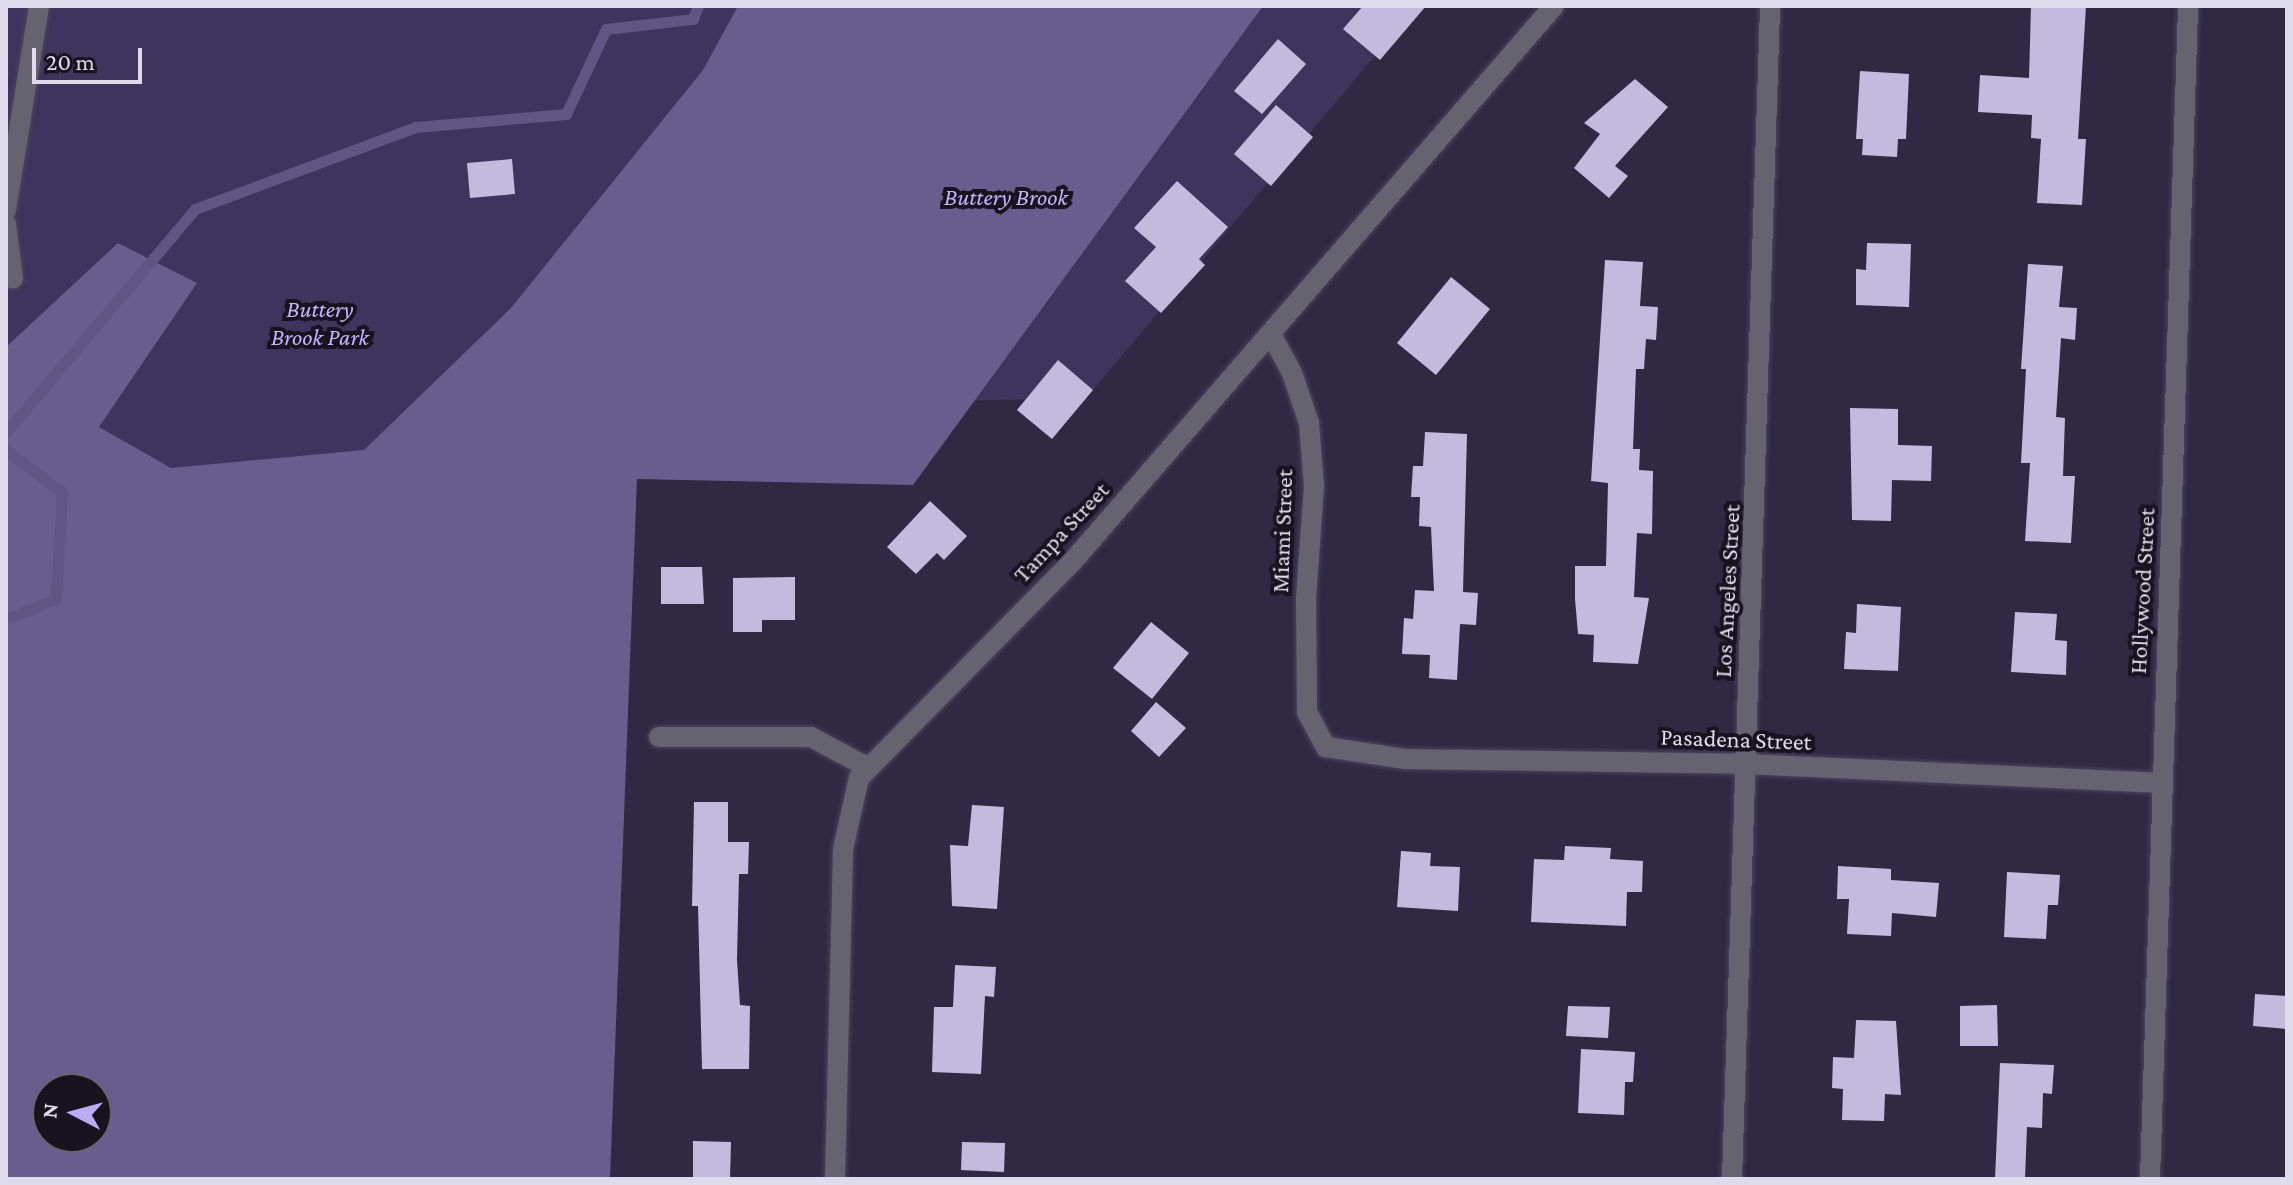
<!DOCTYPE html>
<style>
body{margin:0}
#map{position:relative;width:2293px;height:1185px;overflow:hidden;background:#302944;font-family:"Crimson Pro",serif}
div>[style]{position:absolute}
.green>*{inset:0;background:#3e345d}
.forest>*{inset:0;background:#685d8c}
.stream>*{height:11px;margin:-5.5px;padding:0 5.5px;transform-origin:5.5px;border-radius:5.5px;background:#605583}
.building>*{inset:0;background:#c2bbdd}
.roads{filter:drop-shadow(0 0 2px #4c455f) drop-shadow(0 0 2px #4c455f)}
.minor>*{height:20px;margin:-10px;padding:0 10px;transform-origin:10px;border-radius:10px;background:#656370}
span{translate:-50% -50%;white-space:nowrap;text-align:center;line-height:1.15;-webkit-text-stroke:8px #171420;paint-order:stroke}
.park-label{font-size:24px;color:#c4b4fd;font-style:italic}
.street-label{font-size:24px;color:#dedbec}
.frame{position:absolute;inset:0;border:8px solid #dedbec;pointer-events:none}
.north{position:absolute;left:32px;top:1073px;width:80px;height:80px;box-sizing:border-box;background:#171420;border:2px solid #676472;border-radius:50%;rotate:276deg;font-size:22px;font-weight:700;line-height:32px;text-align:center;color:#dedbec}
.north::after{content:'';display:block;margin:auto;width:28px;height:36px;background:#bbaaf6;clip-path:polygon(50% 0,100% 100%,50% 72%,0 100%)}
.scale{position:absolute;left:32px;top:48px;width:110px;height:36px;box-sizing:border-box;border:4px solid #dedbec;border-top:0;padding-left:10px;font-size:24px;line-height:28px;white-space:nowrap;color:#dedbec;-webkit-text-stroke:6px #171420;paint-order:stroke}
</style>
<div id="map">
<div class="green">
<div style="clip-path:polygon(evenodd,6px 6px,1417px 6px,1086px 398px,624px 408px,594px 1119px,6px 1179px,6px 6px,48px 1089px,96px 1089px,96px 1137px,48px 1137px,48px 1089px)"></div>
</div>
<div class="forest">
<div style="clip-path:polygon(evenodd,738px 6px,1263px 6px,913px 485px,637px 479px,610px 1179px,6px 1179px,6px 347px,118px 243px,197px 283px,99px 427px,171px 468px,364px 450px,511px 308px,703px 70px,738px 6px,48px 1089px,96px 1089px,96px 1137px,48px 1137px,48px 1089px)"></div>
</div>
<div class="stream">
<div style="left:6px;top:432px;width:292px;rotate:-49.7deg"></div>
<div style="left:195px;top:209px;width:235px;rotate:-20.4deg"></div>
<div style="left:415px;top:127px;width:152px;rotate:-4.9deg"></div>
<div style="left:566px;top:114px;width:94px;rotate:-64.8deg"></div>
<div style="left:606px;top:29px;width:88px;rotate:-6.6deg"></div>
<div style="left:693px;top:19px;width:14px;rotate:-69deg"></div>
<div style="left:6px;top:450px;width:70px;rotate:36.9deg"></div>
<div style="left:62px;top:492px;width:107px;rotate:93.2deg"></div>
<div style="left:56px;top:599px;width:54px;rotate:158.2deg"></div>
</div>
<div class="building">
<div style="clip-path:polygon(1363px 6px,1426px 6px,1380px 60px,1343px 29px)"></div>
<div style="clip-path:polygon(2031px 6px,2086px 6px,2078px 139px,2086px 139px,2082px 205px,2037px 203px,2041px 139px,2031px 138px,2032px 115px,1978px 112px,1980px 75px,2029px 78px)"></div>
<div style="clip-path:polygon(1278px 39px,1306px 64px,1262px 114px,1234px 91px)"></div>
<div style="clip-path:polygon(1860px 71px,1909px 74px,1906px 139px,1898px 139px,1897px 157px,1862px 155px,1863px 139px,1856px 139px)"></div>
<div style="clip-path:polygon(1635px 79px,1668px 107px,1615px 166px,1628px 176px,1609px 198px,1574px 168px,1600px 134px,1584px 123px)"></div>
<div style="clip-path:polygon(1276px 105px,1313px 137px,1271px 186px,1234px 154px)"></div>
<div style="clip-path:polygon(512px 159px,515px 194px,470px 198px,467px 163px)"></div>
<div style="clip-path:polygon(1177px 181px,1228px 227px,1199px 259px,1205px 265px,1161px 313px,1125px 281px,1156px 247px,1134px 228px)"></div>
<div style="clip-path:polygon(1867px 243px,1911px 244px,1909px 307px,1856px 305px,1856px 269px,1866px 270px)"></div>
<div style="clip-path:polygon(1605px 260px,1643px 262px,1640px 306px,1658px 307px,1656px 340px,1646px 339px,1644px 369px,1636px 369px,1633px 449px,1640px 449px,1639px 470px,1653px 471px,1652px 534px,1637px 533px,1634px 597px,1649px 598px,1638px 664px,1593px 662px,1594px 635px,1578px 634px,1575px 599px,1575px 566px,1606px 566px,1608px 483px,1591px 481px)"></div>
<div style="clip-path:polygon(2028px 264px,2063px 266px,2059px 307px,2077px 308px,2075px 340px,2061px 338px,2056px 417px,2065px 418px,2063px 476px,2075px 476px,2071px 543px,2025px 541px,2030px 463px,2021px 463px,2026px 369px,2021px 369px)"></div>
<div style="clip-path:polygon(1451px 277px,1490px 309px,1436px 375px,1397px 343px)"></div>
<div style="clip-path:polygon(1058px 360px,1093px 390px,1052px 439px,1017px 410px)"></div>
<div style="clip-path:polygon(1850px 408px,1898px 409px,1898px 445px,1932px 446px,1931px 481px,1892px 480px,1891px 521px,1852px 520px)"></div>
<div style="clip-path:polygon(1425px 432px,1467px 434px,1463px 592px,1478px 593px,1476px 625px,1460px 624px,1457px 680px,1429px 678px,1430px 655px,1402px 654px,1404px 618px,1413px 619px,1415px 590px,1434px 591px,1431px 527px,1419px 526px,1420px 497px,1411px 497px,1413px 466px,1423px 466px)"></div>
<div style="clip-path:polygon(930px 501px,967px 536px,944px 560px,937px 553px,916px 574px,887px 547px)"></div>
<div style="clip-path:polygon(661px 567px,702px 567px,704px 604px,661px 604px)"></div>
<div style="clip-path:polygon(795px 577px,795px 620px,762px 620px,762px 632px,733px 632px,733px 578px)"></div>
<div style="clip-path:polygon(1857px 604px,1901px 607px,1898px 671px,1844px 669px,1846px 632px,1856px 633px)"></div>
<div style="clip-path:polygon(2015px 612px,2057px 614px,2055px 640px,2067px 641px,2066px 675px,2011px 672px)"></div>
<div style="clip-path:polygon(1151px 622px,1189px 653px,1152px 699px,1113px 668px)"></div>
<div style="clip-path:polygon(1156px 702px,1186px 728px,1159px 757px,1131px 731px)"></div>
<div style="clip-path:polygon(694px 802px,728px 802px,728px 842px,749px 842px,748px 874px,739px 874px,737px 960px,740px 1005px,750px 1006px,749px 1069px,702px 1069px,698px 906px,692px 906px)"></div>
<div style="clip-path:polygon(972px 805px,1004px 807px,997px 909px,952px 906px,950px 845px,968px 846px)"></div>
<div style="clip-path:polygon(1565px 846px,1611px 848px,1610px 859px,1643px 861px,1642px 892px,1627px 892px,1626px 926px,1531px 922px,1534px 859px,1564px 860px)"></div>
<div style="clip-path:polygon(1401px 851px,1431px 853px,1430px 866px,1460px 867px,1458px 911px,1397px 907px)"></div>
<div style="clip-path:polygon(1838px 866px,1891px 869px,1891px 880px,1939px 883px,1936px 917px,1892px 913px,1891px 936px,1847px 934px,1849px 899px,1837px 899px)"></div>
<div style="clip-path:polygon(2007px 872px,2060px 875px,2058px 905px,2048px 905px,2046px 939px,2004px 937px)"></div>
<div style="clip-path:polygon(955px 965px,996px 967px,994px 997px,985px 996px,981px 1074px,932px 1072px,934px 1007px,953px 1007px)"></div>
<div style="clip-path:polygon(2255px 994px,2287px 996px,2287px 1029px,2253px 1026px)"></div>
<div style="clip-path:polygon(1997px 1005px,1998px 1046px,1960px 1046px,1960px 1006px)"></div>
<div style="clip-path:polygon(1568px 1006px,1610px 1007px,1608px 1038px,1566px 1036px)"></div>
<div style="clip-path:polygon(1856px 1020px,1896px 1021px,1901px 1095px,1885px 1094px,1884px 1121px,1842px 1120px,1843px 1089px,1832px 1088px,1833px 1057px,1854px 1058px)"></div>
<div style="clip-path:polygon(1581px 1049px,1635px 1052px,1633px 1082px,1625px 1082px,1624px 1115px,1578px 1113px)"></div>
<div style="clip-path:polygon(2000px 1063px,2054px 1065px,2052px 1094px,2043px 1093px,2042px 1128px,2027px 1127px,2025px 1179px,1995px 1179px)"></div>
<div style="clip-path:polygon(693px 1141px,731px 1142px,730px 1179px,693px 1179px)"></div>
<div style="clip-path:polygon(962px 1142px,1005px 1143px,1004px 1172px,961px 1170px)"></div>
</div>
<div class="roads">
<div class="minor">
<div style="left:6px;top:210px;width:207px;rotate:-80.8deg"></div>
<div style="left:6px;top:224px;width:55px;rotate:82.7deg"></div>
<div style="left:1271px;top:334px;width:44px;rotate:61.7deg"></div>
<div style="left:1292px;top:373px;width:53px;rotate:71.2deg"></div>
<div style="left:1309px;top:423px;width:63px;rotate:85.5deg"></div>
<div style="left:1314px;top:486px;width:112px;rotate:94.1deg"></div>
<div style="left:1306px;top:598px;width:114px;rotate:89.5deg"></div>
<div style="left:1307px;top:712px;width:40px;rotate:62deg"></div>
<div style="left:1326px;top:747px;width:79px;rotate:8.7deg"></div>
<div style="left:1404px;top:759px;width:341px;rotate:0.8deg"></div>
<div style="left:1745px;top:764px;width:414px;rotate:2.6deg"></div>
<div style="left:659px;top:737px;width:152px"></div>
<div style="left:811px;top:737px;width:64px;rotate:28.2deg"></div>
<div style="left:835px;top:1179px;width:330px;rotate:-88.6deg"></div>
<div style="left:843px;top:849px;width:73px;rotate:-77.3deg"></div>
<div style="left:859px;top:778px;width:305px;rotate:-45.4deg"></div>
<div style="left:1073px;top:561px;width:734px;rotate:-49.09deg"></div>
<div style="left:1732px;top:1179px;width:1174px;rotate:-88.14deg"></div>
<div style="left:2150px;top:1179px;width:1174px;rotate:-88.14deg"></div>
</div>
</div>
<div class="park-label">
<span style="left:1006px;top:197px">Buttery Brook</span>
<span style="left:320px;top:323px">Buttery<br>Brook Park</span>
</div>
<div class="street-label">
<span style="left:1282px;top:531px;rotate:-88deg">Miami Street</span>
<span style="left:1061px;top:532px;rotate:-47deg">Tampa Street</span>
<span style="left:1727px;top:591px;rotate:-87deg">Los Angeles Street</span>
<span style="left:2142px;top:591px;rotate:-87deg">Hollywood Street</span>
<span style="left:1736px;top:739px;rotate:2deg">Pasadena Street</span>
</div>
<div class="frame"></div>
<div class="north">N</div>
<div class="scale">20 m</div>
</div>
